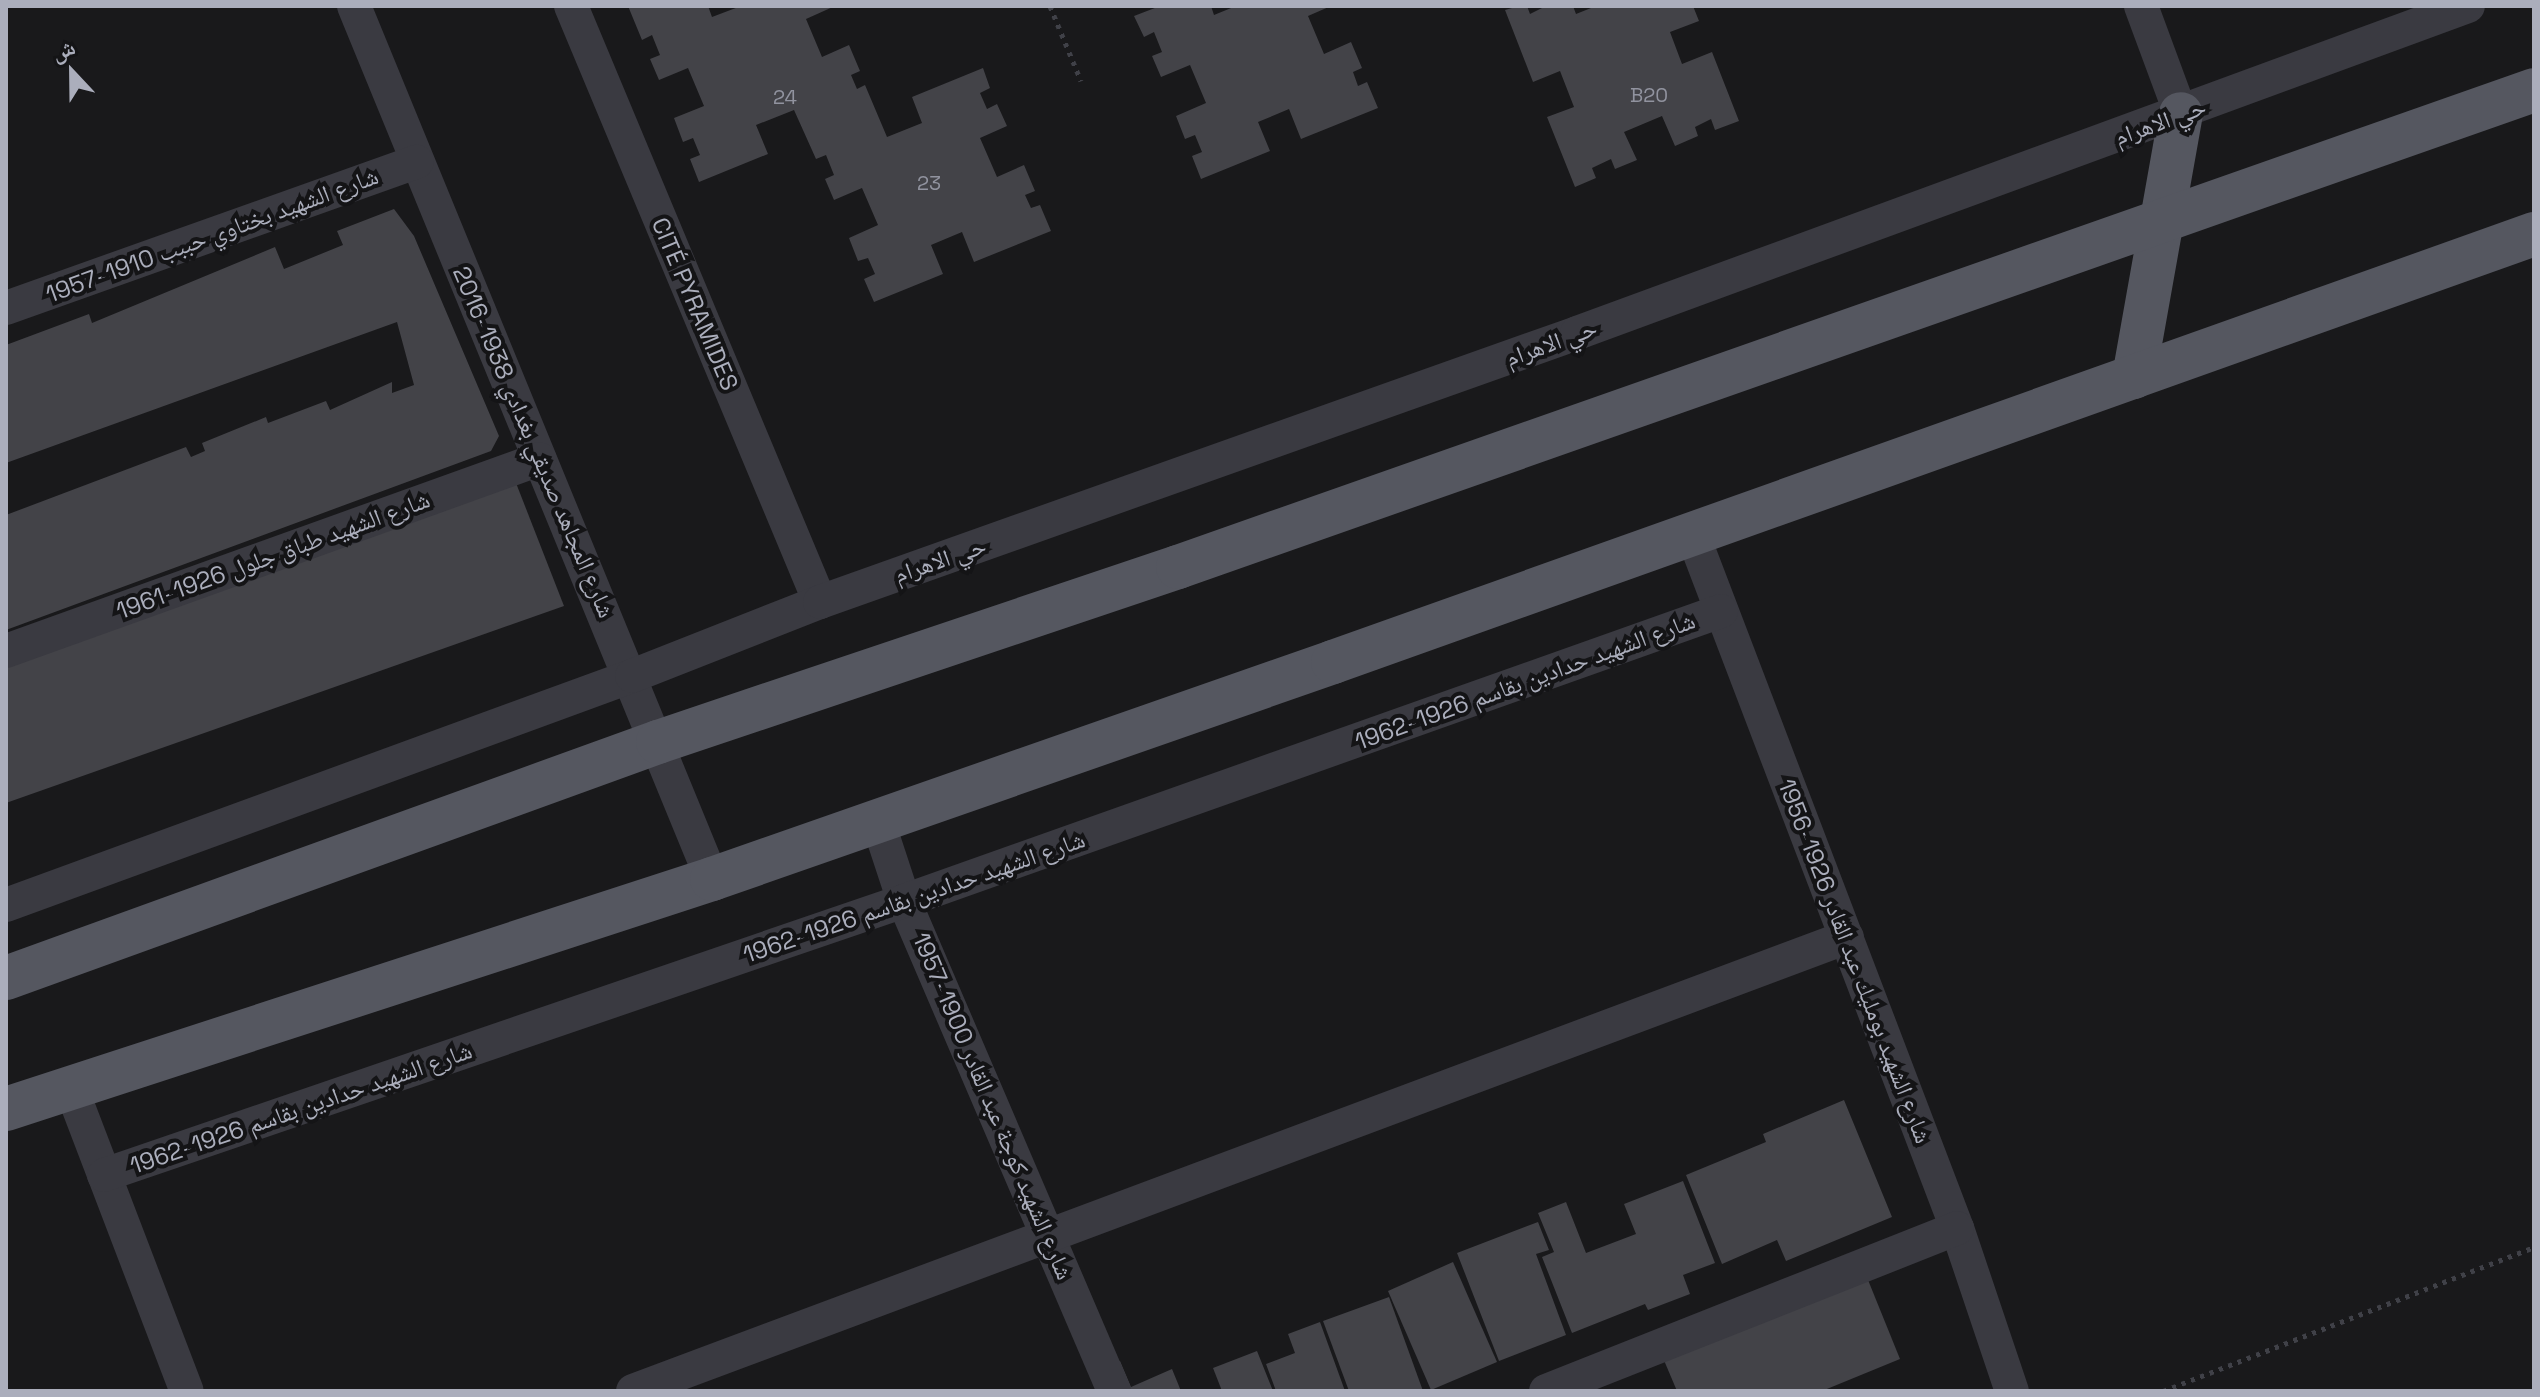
<!DOCTYPE html>
<meta charset="utf-8">
<style>
body{margin:0}
#map{position:relative;width:2540px;height:1397px;overflow:hidden;background:#19191b;font-family:"Space Grotesk","Noto Naskh Arabic",sans-serif}
div>[style]{position:absolute}
.building>*{inset:0;background:#434348}
.path>*{height:5px;margin-top:-2.5px;transform-origin:0;background:repeating-linear-gradient(90deg,#404148 0 4px,transparent 0 10px)}
.street>*{height:34px;margin:-17px;padding:0 17px;transform-origin:17px;border-radius:17px;background:#3a3a41}
.primary>*{height:44px;margin:-22px;padding:0 22px;transform-origin:22px;border-radius:22px;background:#555760}
span{translate:-50% -50%;white-space:nowrap;text-align:center;line-height:1.15;-webkit-text-stroke:8px #141416;paint-order:stroke}
.number-label{font-size:20px;color:#91939f}
.number-label span{-webkit-text-stroke-width:0}
.street-label{font-size:24px;color:#abaebc}
.frame{position:absolute;inset:0;border:8px solid #abaebc;pointer-events:none}
.north{position:absolute;left:32px;top:32px;width:80px;height:80px;-webkit-text-stroke:6px #141416;paint-order:stroke;rotate:338deg;font-size:22px;font-weight:700;line-height:32px;text-align:center;color:#abaebc}
.north::after{content:'';display:block;margin:auto;width:28px;height:36px;background:#abaebc;clip-path:polygon(50% 0,100% 100%,50% 72%,0 100%)}
</style>
<div id="map">
<div class="building">
<div style="clip-path:polygon(628px 6px,708px 6px,712px 17px,741px 6px,835px 6px,806px 19px,822px 57px,849px 45px,860px 71px,851px 75px,857px 89px,865px 85px,887px 137px,922px 123px,912px 97px,983px 68px,990px 88px,980px 93px,987px 109px,997px 104px,1007px 126px,980px 138px,997px 177px,1024px 165px,1035px 191px,1025px 195px,1031px 208px,1040px 205px,1051px 231px,974px 262px,962px 232px,931px 245px,943px 274px,874px 302px,864px 279px,875px 274px,868px 258px,858px 261px,849px 238px,878px 225px,862px 188px,834px 200px,825px 179px,834px 175px,826px 155px,816px 159px,794px 110px,756px 125px,768px 154px,699px 182px,690px 159px,700px 155px,693px 138px,683px 142px,674px 118px,704px 106px,688px 68px,659px 80px,650px 59px,660px 55px,652px 35px,642px 40px)"></div>
<div style="clip-path:polygon(1160px 6px,1211px 6px,1214px 15px,1236px 6px,1331px 6px,1308px 16px,1324px 54px,1351px 42px,1362px 68px,1353px 72px,1358px 86px,1367px 82px,1378px 108px,1301px 139px,1289px 109px,1258px 122px,1270px 151px,1201px 179px,1192px 156px,1202px 152px,1195px 135px,1185px 139px,1176px 116px,1206px 103px,1190px 65px,1161px 77px,1152px 56px,1162px 52px,1154px 32px,1144px 37px,1134px 16px)"></div>
<div style="clip-path:polygon(1519px 6px,1527px 6px,1530px 14px,1546px 6px,1573px 6px,1576px 14px,1596px 6px,1693px 6px,1699px 21px,1670px 32px,1682px 64px,1712px 52px,1739px 121px,1715px 130px,1711px 119px,1695px 127px,1698px 136px,1675px 146px,1662px 116px,1624px 132px,1637px 160px,1615px 169px,1611px 159px,1592px 168px,1596px 178px,1575px 187px,1547px 117px,1574px 107px,1560px 71px,1533px 82px,1505px 10px)"></div>
<div style="clip-path:polygon(394px 209px,414px 236px,499px 436px,491px 451px,6px 630px,6px 515px,186px 447px,191px 457px,205px 451px,202px 443px,266px 417px,268px 423px,326px 401px,330px 410px,392px 382px,392px 393px,414px 385px,397px 322px,6px 463px,6px 345px,89px 314px,92px 323px,275px 247px,284px 269px,343px 245px,337px 231px)"></div>
<div style="clip-path:polygon(516px 483px,564px 606px,6px 803px,6px 663px)"></div>
<div style="clip-path:polygon(1844px 1100px,1892px 1217px,1786px 1261px,1777px 1240px,1722px 1264px,1686px 1175px,1766px 1142px,1763px 1134px)"></div>
<div style="clip-path:polygon(1683px 1181px,1715px 1263px,1683px 1275px,1690px 1294px,1648px 1310px,1645px 1304px,1572px 1333px,1542px 1257px,1554px 1252px,1538px 1213px,1566px 1202px,1586px 1253px,1636px 1234px,1624px 1204px)"></div>
<div style="clip-path:polygon(1538px 1222px,1549px 1250px,1536px 1254px,1566px 1335px,1499px 1361px,1457px 1253px)"></div>
<div style="clip-path:polygon(1453px 1262px,1497px 1362px,1431px 1390px,1388px 1291px)"></div>
<div style="clip-path:polygon(1866px 1275px,1900px 1359px,1822px 1391px,1677px 1391px,1663px 1358px)"></div>
<div style="clip-path:polygon(1389px 1297px,1423px 1391px,1349px 1391px,1323px 1321px)"></div>
<div style="clip-path:polygon(1320px 1322px,1345px 1391px,1276px 1391px,1266px 1364px,1295px 1353px,1288px 1334px)"></div>
<div style="clip-path:polygon(1257px 1351px,1273px 1391px,1222px 1391px,1213px 1368px)"></div>
<div style="clip-path:polygon(1120px 1361px,1131px 1387px,1172px 1369px,1181px 1391px,1111px 1391px,1101px 1369px)"></div>
</div>
<div class="path">
<div style="left:1050px;top:6px;width:81px;rotate:67.5deg"></div>
<div style="left:2163px;top:1391px;width:398px;rotate:-21.2deg"></div>
</div>
<div class="street">
<div style="left:354px;top:6px;width:944px;rotate:67.7deg"></div>
<div style="left:571px;top:6px;width:646px;rotate:67.33deg"></div>
<div style="left:2141px;top:6px;width:115px;rotate:69.7deg"></div>
<div style="left:6px;top:308px;width:436px;rotate:-19.6deg"></div>
<div style="left:1692px;top:533px;width:744px;rotate:69.13deg"></div>
<div style="left:1957px;top:1228px;width:172px;rotate:71.4deg"></div>
<div style="left:6px;top:651px;width:567px;rotate:-19.78deg"></div>
<div style="left:877px;top:819px;width:86px;rotate:71.8deg"></div>
<div style="left:904px;top:901px;width:533px;rotate:66.8deg"></div>
<div style="left:6px;top:905px;width:667px;rotate:-20.09deg"></div>
<div style="left:632px;top:676px;width:202px;rotate:-21.5deg"></div>
<div style="left:820px;top:602px;width:803px;rotate:-19.56deg"></div>
<div style="left:1577px;top:333px;width:949px;rotate:-20.15deg"></div>
<div style="left:71px;top:1088px;width:324px;rotate:69.1deg"></div>
<div style="left:104px;top:1175px;width:846px;rotate:-18.91deg"></div>
<div style="left:904px;top:901px;width:867px;rotate:-19.54deg"></div>
<div style="left:633px;top:1391px;width:1296px;rotate:-20.5deg"></div>
<div style="left:1546px;top:1391px;width:442px;rotate:-21.6deg"></div>
</div>
<div class="primary">
<div style="left:2134px;top:377px;width:267px;rotate:-79.9deg"></div>
<div style="left:6px;top:978px;width:693px;rotate:-19.9deg"></div>
<div style="left:658px;top:742px;width:549px;rotate:-18.6deg"></div>
<div style="left:1178px;top:567px;width:1437px;rotate:-19.38deg"></div>
<div style="left:6px;top:1109px;width:743px;rotate:-18.04deg"></div>
<div style="left:712px;top:879px;width:658px;rotate:-19.26deg"></div>
<div style="left:1333px;top:662px;width:1275px;rotate:-19.61deg"></div>
</div>
<div class="number-label">
<span style="left:1649px;top:95px">B20</span>
<span style="left:785px;top:97px">24</span>
<span style="left:929px;top:183px">23</span>
</div>
<div class="street-label">
<span style="left:2160px;top:122px;rotate:-20deg">حي الاهرام</span>
<span style="left:212px;top:235px;rotate:-20deg">شارع الشهيد بختاوي حببب 1910-1957</span>
<span style="left:695px;top:304px;rotate:67deg">CITÉ PYRAMIDES</span>
<span style="left:1551px;top:343px;rotate:-20deg">حي الاهرام</span>
<span style="left:534px;top:442px;rotate:67deg">شارع المجاهد صديقي بغدادي 1938-2016</span>
<span style="left:273px;top:555px;rotate:-20deg">شارع الشهيد طباق جلول 1926-1961</span>
<span style="left:940px;top:560px;rotate:-19deg">حي الاهرام</span>
<span style="left:1525px;top:681px;rotate:-20deg">شارع الشهيد حدادين بقاسم 1926-1962</span>
<span style="left:914px;top:897px;rotate:-19deg">شارع الشهيد حدادين بقاسم 1926-1962</span>
<span style="left:1855px;top:961px;rotate:69deg">شارع الشهيد بومليك عبد القادر 1926-1956</span>
<span style="left:993px;top:1106px;rotate:67deg">شارع الشهيد كوجة عبد القادر 1900-1957</span>
<span style="left:301px;top:1108px;rotate:-19deg">شارع الشهيد حدادين بقاسم 1926-1962</span>
</div>
<div class="frame"></div>
<div class="north">ش</div>
</div>
